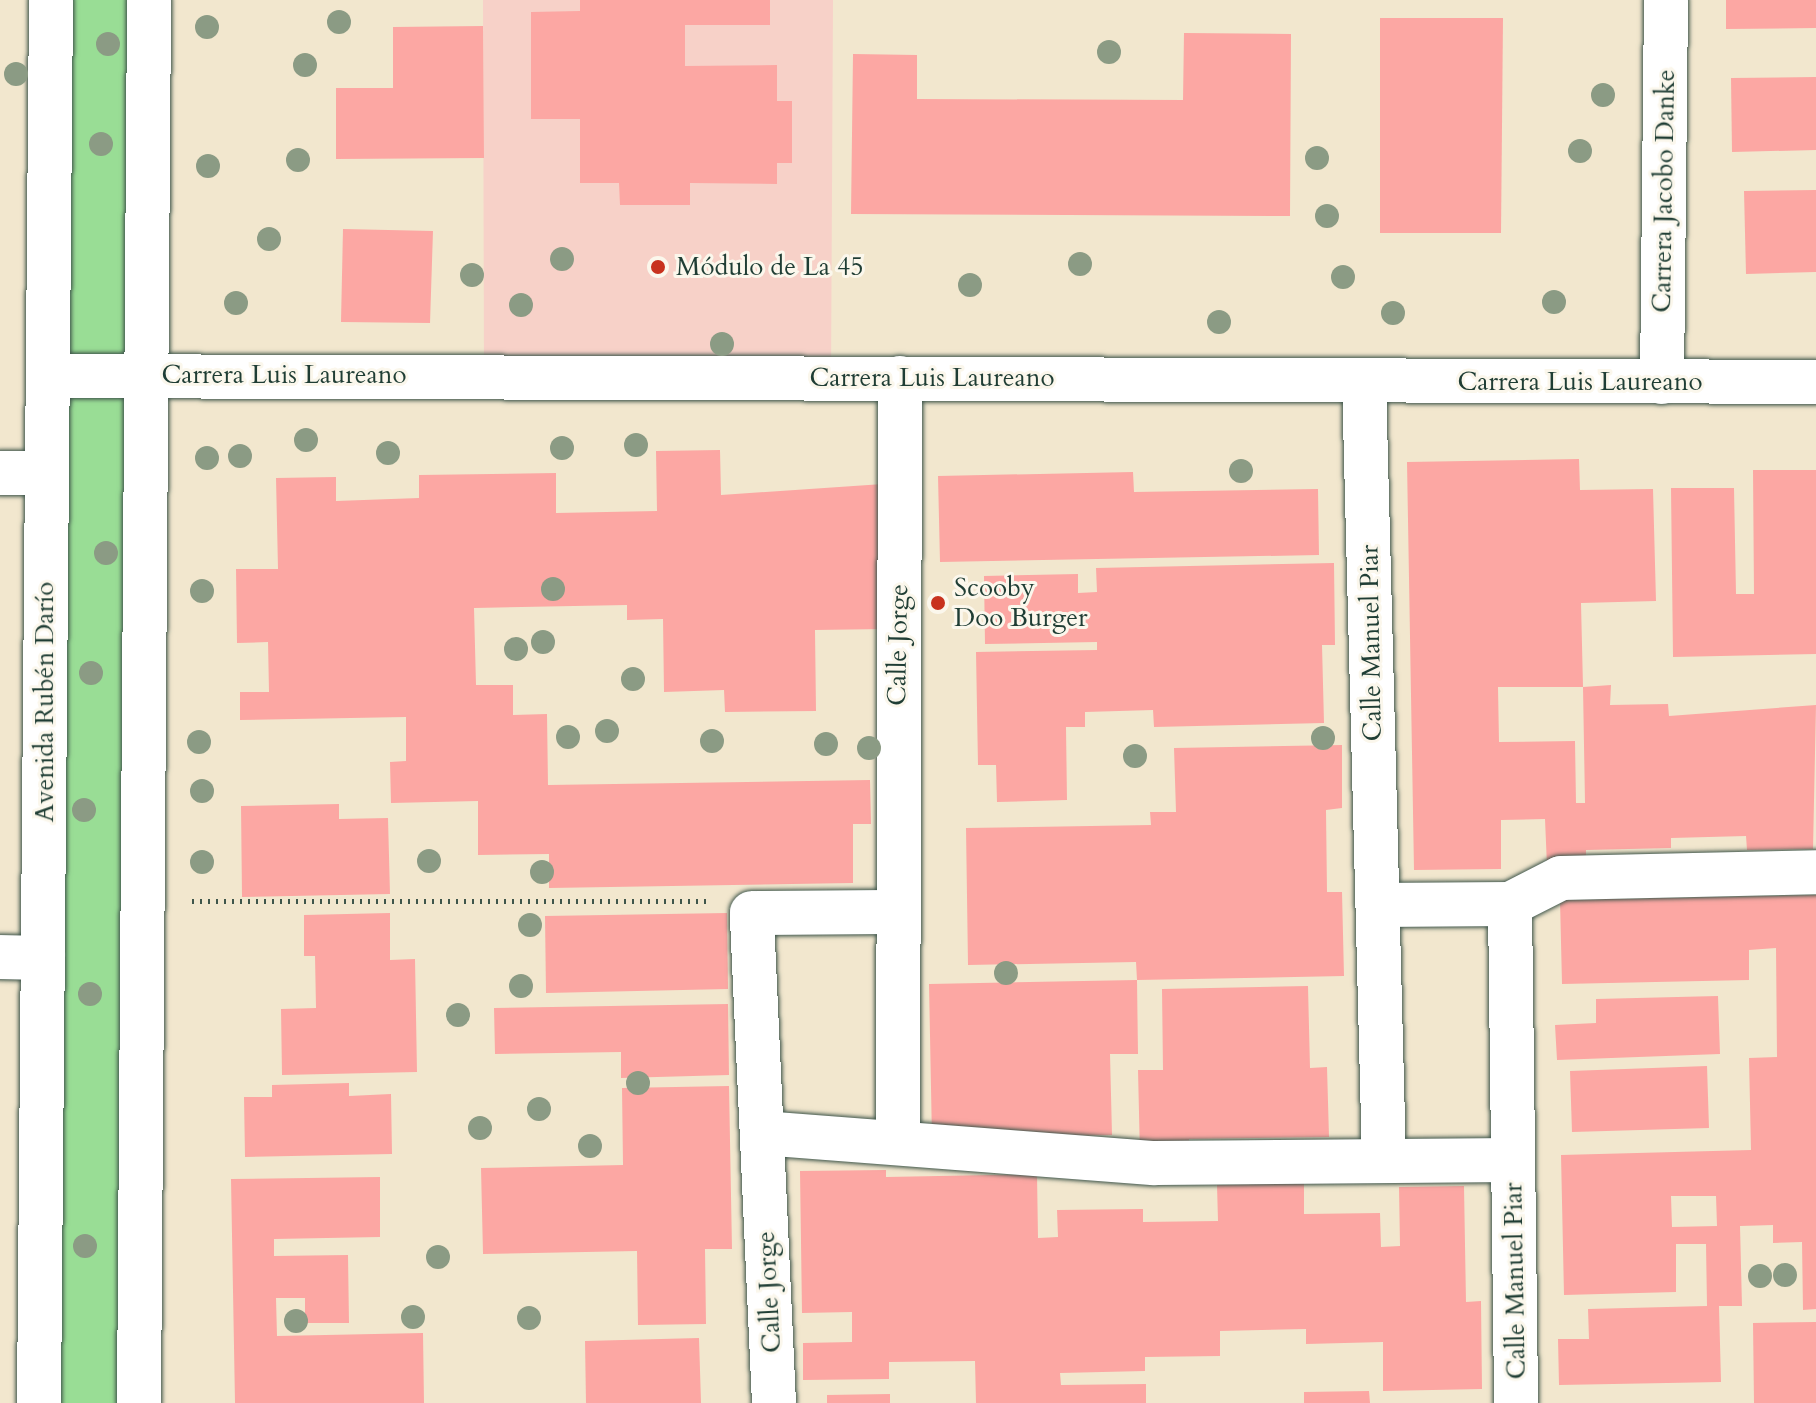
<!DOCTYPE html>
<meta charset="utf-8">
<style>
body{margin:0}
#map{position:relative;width:1816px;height:1403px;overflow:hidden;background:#f2e7ce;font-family:Cardo,serif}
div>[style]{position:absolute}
.built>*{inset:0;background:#f7d1c8}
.green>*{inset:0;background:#99dd95}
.building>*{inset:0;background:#fca7a3}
.path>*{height:5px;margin-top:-2.5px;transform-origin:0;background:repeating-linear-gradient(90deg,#3f564b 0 2px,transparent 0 8px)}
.roads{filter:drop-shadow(0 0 2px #3f564b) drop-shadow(0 0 2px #3f564b)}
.minor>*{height:44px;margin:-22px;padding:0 22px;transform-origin:22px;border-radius:22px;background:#fff}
.trees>*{width:24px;height:24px;margin:-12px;border-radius:50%;background:#8b9b84}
.dots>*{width:22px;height:22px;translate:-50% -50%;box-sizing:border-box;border:4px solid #fbf7ec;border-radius:50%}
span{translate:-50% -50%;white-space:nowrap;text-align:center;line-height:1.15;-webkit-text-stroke:6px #fbf7ec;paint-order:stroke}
.street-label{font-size:26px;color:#1f3d34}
.poi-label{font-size:26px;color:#1f3d34}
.left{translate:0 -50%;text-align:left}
</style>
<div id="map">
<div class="built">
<div style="clip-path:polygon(483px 0,833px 0,831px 378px,484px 375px)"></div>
</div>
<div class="green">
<div style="clip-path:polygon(51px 0,149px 0,139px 1403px,39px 1403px)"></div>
</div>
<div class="building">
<div style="clip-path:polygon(580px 0,770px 0,770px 25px,685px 25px,685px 66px,777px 65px,777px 101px,792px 101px,792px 163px,777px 163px,777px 184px,690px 183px,690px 205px,620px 205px,619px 183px,580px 183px,580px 119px,531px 119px,531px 12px,580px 11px)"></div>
<div style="clip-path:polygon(1726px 0,1816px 0,1816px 28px,1726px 29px)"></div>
<div style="clip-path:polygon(1380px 18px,1503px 18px,1501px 233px,1380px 233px)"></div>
<div style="clip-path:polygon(483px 26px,484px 158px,336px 159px,336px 88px,393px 88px,393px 27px)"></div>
<div style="clip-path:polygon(1184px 33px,1291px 34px,1290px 216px,851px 214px,853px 54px,917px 55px,917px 99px,1183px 100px)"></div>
<div style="clip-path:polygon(1816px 77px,1816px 150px,1732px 152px,1731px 78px)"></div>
<div style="clip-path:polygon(1816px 190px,1816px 272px,1746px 274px,1744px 191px)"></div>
<div style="clip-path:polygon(343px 229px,433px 231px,430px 323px,341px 322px)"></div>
<div style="clip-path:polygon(720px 450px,721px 495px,883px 484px,886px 629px,815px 630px,816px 711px,725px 712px,724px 690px,664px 692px,663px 619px,627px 620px,627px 605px,474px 608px,476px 685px,513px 685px,513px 715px,547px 714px,548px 785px,870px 780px,871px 824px,853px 824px,853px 883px,549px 888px,549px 854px,478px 855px,478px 801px,391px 803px,390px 762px,406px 761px,406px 717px,240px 720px,240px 692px,269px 692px,268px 642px,237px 643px,236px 569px,278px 569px,276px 478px,336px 477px,336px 501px,419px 498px,419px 475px,556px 473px,556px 513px,657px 511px,656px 451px)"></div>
<div style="clip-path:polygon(1579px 459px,1580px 490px,1653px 489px,1656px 601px,1581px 603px,1583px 687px,1498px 687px,1499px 742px,1575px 741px,1576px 803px,1585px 803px,1583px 687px,1611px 685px,1610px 705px,1668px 704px,1669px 716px,1816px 705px,1813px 849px,1747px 850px,1746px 836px,1671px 838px,1671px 848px,1586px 850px,1586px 865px,1547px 866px,1545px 819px,1501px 820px,1501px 869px,1414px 870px,1407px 462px)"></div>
<div style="clip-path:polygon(1753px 470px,1816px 470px,1816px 654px,1673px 657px,1671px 488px,1734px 488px,1736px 594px,1754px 594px)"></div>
<div style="clip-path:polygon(1133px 472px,1134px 492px,1318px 489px,1319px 555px,940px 562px,938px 476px)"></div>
<div style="clip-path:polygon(1334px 563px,1335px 645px,1322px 645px,1324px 723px,1154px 727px,1153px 710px,1085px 712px,1085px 727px,1066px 727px,1067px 800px,997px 802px,996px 765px,978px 765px,976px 652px,1097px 650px,1097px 642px,985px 644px,984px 576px,1078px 574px,1078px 593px,1097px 592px,1096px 568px)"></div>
<div style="clip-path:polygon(1342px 745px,1342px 808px,1326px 810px,1327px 892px,1342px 892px,1344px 976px,1137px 980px,1136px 962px,968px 965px,966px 828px,1151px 825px,1150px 812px,1176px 812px,1174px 748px)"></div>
<div style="clip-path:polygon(339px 804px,339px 819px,388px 818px,390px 894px,242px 897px,241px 806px)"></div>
<div style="clip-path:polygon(evenodd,1816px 895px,1816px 1309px,1803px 1310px,1802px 1242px,1773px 1243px,1773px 1225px,1740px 1226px,1742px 1306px,1719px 1306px,1721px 1382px,1559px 1385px,1558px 1339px,1589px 1339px,1588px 1309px,1707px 1306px,1706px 1244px,1676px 1244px,1676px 1292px,1564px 1295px,1561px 1155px,1751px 1150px,1749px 1058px,1777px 1057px,1776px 948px,1749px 950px,1749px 980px,1562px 984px,1560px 900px,1816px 895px,1671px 1196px,1716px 1196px,1717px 1226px,1672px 1227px,1671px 1196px)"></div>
<div style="clip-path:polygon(390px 913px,390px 960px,415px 959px,417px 1072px,282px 1075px,281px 1009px,316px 1008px,315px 956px,304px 956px,304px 915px)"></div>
<div style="clip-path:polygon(727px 913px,728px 989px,546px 993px,545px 916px)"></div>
<div style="clip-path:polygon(1137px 980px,1138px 1054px,1110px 1054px,1112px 1135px,932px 1139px,929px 984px)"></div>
<div style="clip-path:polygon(1308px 986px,1310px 1068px,1327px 1067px,1329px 1137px,1189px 1139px,1190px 1155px,1140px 1156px,1138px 1070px,1163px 1070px,1162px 989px)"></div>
<div style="clip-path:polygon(1718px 996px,1720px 1054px,1557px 1060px,1555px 1025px,1596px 1023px,1596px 999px)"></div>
<div style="clip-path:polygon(728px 1004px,729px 1075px,621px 1078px,621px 1052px,495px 1054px,494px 1008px)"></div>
<div style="clip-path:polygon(1707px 1066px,1709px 1128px,1572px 1132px,1570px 1071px)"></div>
<div style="clip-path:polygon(349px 1083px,349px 1096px,391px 1094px,392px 1154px,245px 1157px,244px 1097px,272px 1097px,272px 1085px)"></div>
<div style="clip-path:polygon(729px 1086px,732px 1249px,705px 1249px,706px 1324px,638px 1325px,637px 1251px,483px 1254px,481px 1168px,623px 1165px,622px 1088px)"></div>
<div style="clip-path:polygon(886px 1170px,886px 1177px,1037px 1174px,1038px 1238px,1058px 1237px,1057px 1210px,1143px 1209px,1143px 1222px,1218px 1221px,1217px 1185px,1304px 1182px,1304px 1214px,1380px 1213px,1381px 1247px,1400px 1246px,1399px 1187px,1464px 1186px,1466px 1302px,1481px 1301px,1482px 1389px,1383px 1391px,1383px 1342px,1306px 1344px,1306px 1329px,1220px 1331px,1220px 1356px,1145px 1357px,1145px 1371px,1060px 1373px,1061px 1385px,1146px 1384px,1146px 1403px,976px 1403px,975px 1361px,889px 1362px,889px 1379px,803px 1380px,803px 1343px,852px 1342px,852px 1312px,802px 1313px,800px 1171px)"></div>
<div style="clip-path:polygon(380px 1177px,380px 1237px,274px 1239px,274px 1256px,348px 1255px,349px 1323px,305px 1323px,305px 1298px,276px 1298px,277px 1336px,423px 1333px,424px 1403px,235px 1403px,231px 1179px)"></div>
<div style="clip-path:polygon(1816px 1322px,1816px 1403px,1754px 1403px,1753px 1323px)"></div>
<div style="clip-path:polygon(699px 1338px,701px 1403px,586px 1403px,585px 1341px)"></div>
<div style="clip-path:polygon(1369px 1391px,1370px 1403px,1304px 1403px,1304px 1392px)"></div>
<div style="clip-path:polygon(890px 1394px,890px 1403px,827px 1403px,827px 1395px)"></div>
</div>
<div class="path">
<div style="left:192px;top:901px;width:514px"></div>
</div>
<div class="roads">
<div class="minor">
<div style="left:48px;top:376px;width:1768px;rotate:0.19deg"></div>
<div style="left:1364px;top:381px;width:779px;rotate:88.53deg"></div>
<div style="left:1662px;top:382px;width:382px;rotate:-89.4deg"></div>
<div style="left:0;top:473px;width:47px"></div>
<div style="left:1510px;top:904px;width:499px;rotate:89.3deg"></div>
<div style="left:1510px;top:904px;width:57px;rotate:-27deg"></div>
<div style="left:1561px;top:878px;width:255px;rotate:-1.3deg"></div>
<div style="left:1378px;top:905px;width:132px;rotate:-0.4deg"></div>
<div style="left:0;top:957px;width:43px;rotate:1.3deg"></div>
<div style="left:762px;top:1133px;width:394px;rotate:4.4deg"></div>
<div style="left:1155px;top:1163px;width:358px;rotate:-0.5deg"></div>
<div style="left:898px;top:1143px;width:765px;rotate:-89.85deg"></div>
<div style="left:39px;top:1403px;width:1403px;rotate:-89.51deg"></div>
<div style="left:139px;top:1403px;width:1403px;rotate:-89.59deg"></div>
<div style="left:774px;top:1403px;width:490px;rotate:-92.6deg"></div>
<div style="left:752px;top:913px;width:145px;rotate:-0.4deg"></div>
</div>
</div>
<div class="trees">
<div style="left:339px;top:22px"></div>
<div style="left:207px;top:27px"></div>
<div style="left:108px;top:44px"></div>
<div style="left:1109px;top:52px"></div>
<div style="left:305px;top:65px"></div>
<div style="left:16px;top:74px"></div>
<div style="left:1603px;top:95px"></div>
<div style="left:101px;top:144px"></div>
<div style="left:1580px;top:151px"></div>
<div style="left:1317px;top:158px"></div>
<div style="left:298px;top:160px"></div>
<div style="left:208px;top:166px"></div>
<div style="left:1327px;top:216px"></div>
<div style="left:269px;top:239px"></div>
<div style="left:562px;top:259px"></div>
<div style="left:1080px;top:264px"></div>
<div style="left:472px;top:275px"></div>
<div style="left:1343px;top:277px"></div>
<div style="left:970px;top:285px"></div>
<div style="left:1554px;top:302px"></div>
<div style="left:236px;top:303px"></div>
<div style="left:521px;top:305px"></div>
<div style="left:1393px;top:313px"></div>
<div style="left:1219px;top:322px"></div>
<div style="left:722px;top:344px"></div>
<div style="left:306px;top:440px"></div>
<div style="left:636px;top:445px"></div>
<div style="left:562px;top:448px"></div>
<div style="left:388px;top:453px"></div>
<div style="left:240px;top:456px"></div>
<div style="left:207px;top:458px"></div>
<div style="left:1241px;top:471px"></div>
<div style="left:106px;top:553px"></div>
<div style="left:553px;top:589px"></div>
<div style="left:202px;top:591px"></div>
<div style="left:543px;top:642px"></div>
<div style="left:516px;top:649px"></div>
<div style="left:91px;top:673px"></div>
<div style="left:633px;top:679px"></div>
<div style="left:607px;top:731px"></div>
<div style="left:568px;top:737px"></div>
<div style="left:1323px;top:738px"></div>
<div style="left:712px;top:741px"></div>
<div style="left:199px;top:742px"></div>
<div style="left:826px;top:744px"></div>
<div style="left:869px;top:748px"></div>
<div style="left:1135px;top:756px"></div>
<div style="left:202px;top:791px"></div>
<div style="left:84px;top:810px"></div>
<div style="left:429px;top:861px"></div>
<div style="left:202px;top:862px"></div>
<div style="left:542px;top:872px"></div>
<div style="left:530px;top:925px"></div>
<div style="left:1006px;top:973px"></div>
<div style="left:521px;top:986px"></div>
<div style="left:90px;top:994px"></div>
<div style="left:458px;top:1015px"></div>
<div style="left:638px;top:1083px"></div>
<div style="left:539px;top:1109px"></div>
<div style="left:480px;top:1128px"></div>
<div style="left:590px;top:1146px"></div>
<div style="left:85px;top:1246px"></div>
<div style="left:438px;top:1257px"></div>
<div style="left:1785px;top:1275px"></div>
<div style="left:1760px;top:1276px"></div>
<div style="left:413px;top:1317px"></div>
<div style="left:529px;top:1318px"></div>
<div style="left:296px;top:1321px"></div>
</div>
<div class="dots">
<div style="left:658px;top:267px;background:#c8321e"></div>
<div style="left:938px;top:603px;background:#c8321e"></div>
</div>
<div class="street-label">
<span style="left:1664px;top:191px;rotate:-89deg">Carrera Jacobo Danke</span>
<span style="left:284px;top:375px">Carrera Luis Laureano</span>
<span style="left:932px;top:378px">Carrera Luis Laureano</span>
<span style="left:1580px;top:382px">Carrera Luis Laureano</span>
<span style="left:1371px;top:643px;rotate:-91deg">Calle Manuel Piar</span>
<span style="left:898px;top:645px;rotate:-89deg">Calle Jorge</span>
<span style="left:45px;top:702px;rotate:-90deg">Avenida Rubén Darío</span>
<span style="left:1515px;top:1281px;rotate:-91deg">Calle Manuel Piar</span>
<span style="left:769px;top:1292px;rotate:-93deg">Calle Jorge</span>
</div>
<div class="poi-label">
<span class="left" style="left:676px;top:267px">Módulo de La 45</span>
<span class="left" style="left:954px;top:603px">Scooby<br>Doo Burger</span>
</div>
</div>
